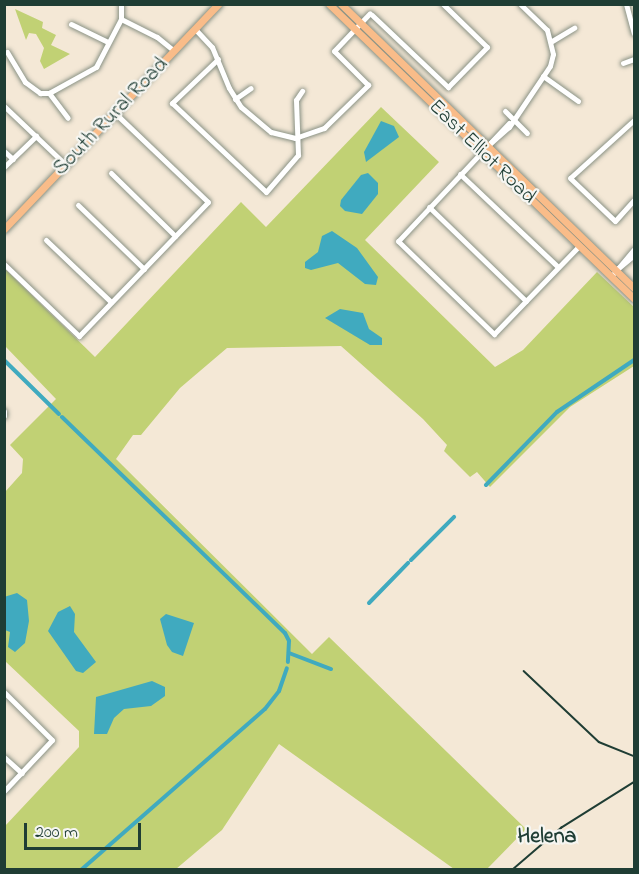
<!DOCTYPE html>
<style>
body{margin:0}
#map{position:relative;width:639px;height:874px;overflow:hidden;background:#f4e8d6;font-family:"Indie Flower",sans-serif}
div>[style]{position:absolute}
.green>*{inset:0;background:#c1d174}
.water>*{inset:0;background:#40aabf}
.canal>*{height:4px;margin:-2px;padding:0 2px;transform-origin:2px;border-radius:2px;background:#40aabf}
.roads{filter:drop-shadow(0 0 2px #8a9285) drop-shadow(0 0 2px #8a9285)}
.minor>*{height:5px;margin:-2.5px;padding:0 2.5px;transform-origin:2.5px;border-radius:2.5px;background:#fff}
.major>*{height:7px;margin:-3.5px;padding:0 3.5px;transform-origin:3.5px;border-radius:3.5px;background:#f9bc89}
.rail>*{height:1.5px;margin:-0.75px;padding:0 0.75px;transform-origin:0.75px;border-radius:0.75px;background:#1f3d34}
span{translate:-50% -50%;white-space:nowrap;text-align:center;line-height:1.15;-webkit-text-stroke:4.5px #f6f6f2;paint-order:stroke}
.street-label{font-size:21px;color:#1f3d34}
.neighbourhood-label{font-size:22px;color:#1f3d34;font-weight:700}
.frame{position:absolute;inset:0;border:6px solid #1f3d34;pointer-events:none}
.scale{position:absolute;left:24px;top:823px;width:117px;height:27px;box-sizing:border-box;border:3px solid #1f3d34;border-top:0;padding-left:8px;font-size:18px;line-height:21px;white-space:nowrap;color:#1f3d34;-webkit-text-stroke:4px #f6f6f2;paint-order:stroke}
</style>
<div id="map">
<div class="green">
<div style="clip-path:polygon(15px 9px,43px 22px,42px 28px,56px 35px,51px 45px,70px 54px,44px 69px,40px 61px,44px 48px,36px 34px,29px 33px,26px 40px)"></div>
<div style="clip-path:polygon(381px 107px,439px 162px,365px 240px,495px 367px,523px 350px,597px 272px,634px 307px,634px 366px,570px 407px,490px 487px,477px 472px,470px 477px,444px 451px,447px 445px,423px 419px,341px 346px,227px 348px,180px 388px,141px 435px,133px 435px,116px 459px,312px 654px,329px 637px,526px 829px,487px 869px,454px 869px,279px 744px,222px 830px,176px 869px,5px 869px,5px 826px,79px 747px,79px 731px,5px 661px,5px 492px,22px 473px,23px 459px,10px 445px,56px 399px,5px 346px,5px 269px,95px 357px,241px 202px,266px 227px)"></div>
</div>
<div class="water">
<div style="clip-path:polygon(381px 121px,394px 126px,399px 137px,366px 162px,364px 152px)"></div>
<div style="clip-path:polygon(368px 173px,378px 183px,378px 194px,362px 214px,345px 211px,340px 206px,341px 200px,361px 175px)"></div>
<div style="clip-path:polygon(332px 231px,357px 248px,378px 277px,376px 285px,365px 284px,338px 263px,311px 270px,305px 268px,305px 262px,318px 252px,322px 236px)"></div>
<div style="clip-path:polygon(340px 309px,363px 313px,369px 329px,382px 338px,382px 345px,370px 345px,325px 318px)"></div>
<div style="clip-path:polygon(17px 593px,27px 600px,29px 621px,25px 643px,15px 652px,8px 647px,10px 632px,5px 630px,4px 597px)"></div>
<div style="clip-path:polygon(70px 606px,75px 614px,74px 632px,96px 662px,83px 673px,76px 671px,48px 631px,58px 612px)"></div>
<div style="clip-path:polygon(166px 614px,194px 623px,183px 656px,172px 652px,167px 645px,160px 619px)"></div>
<div style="clip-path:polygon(152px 681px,165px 687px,165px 696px,151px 706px,124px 709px,114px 718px,107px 734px,94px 734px,96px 697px)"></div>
</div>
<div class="canal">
<div style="left:4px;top:360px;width:77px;rotate:44.5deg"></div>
<div style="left:62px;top:417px;width:310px;rotate:44.1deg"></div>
<div style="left:285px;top:633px;width:9px;rotate:63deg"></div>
<div style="left:289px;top:641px;width:21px;rotate:93deg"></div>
<div style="left:486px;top:485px;width:102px;rotate:-45.8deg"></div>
<div style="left:557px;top:412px;width:93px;rotate:-34deg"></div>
<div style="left:411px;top:560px;width:61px;rotate:-45deg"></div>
<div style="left:369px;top:603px;width:56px;rotate:-45.7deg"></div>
<div style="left:289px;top:653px;width:45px;rotate:20.9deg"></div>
<div style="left:81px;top:870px;width:244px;rotate:-41.2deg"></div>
<div style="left:265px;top:709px;width:23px;rotate:-52deg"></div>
<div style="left:279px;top:691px;width:24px;rotate:-71deg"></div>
</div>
<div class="roads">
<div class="minor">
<div style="left:626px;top:4px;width:30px;rotate:75deg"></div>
<div style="left:372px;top:15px;width:105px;rotate:43.5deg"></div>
<div style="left:448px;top:87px;width:56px;rotate:-45.7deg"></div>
<div style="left:487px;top:47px;width:62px;rotate:-135.7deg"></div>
<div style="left:121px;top:19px;width:40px;rotate:26.6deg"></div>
<div style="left:157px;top:37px;width:22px;rotate:39deg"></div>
<div style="left:71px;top:24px;width:41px;rotate:25.9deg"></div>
<div style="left:195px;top:29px;width:25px;rotate:47deg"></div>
<div style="left:212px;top:47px;width:44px;rotate:67.5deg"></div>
<div style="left:229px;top:88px;width:22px;rotate:58deg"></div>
<div style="left:241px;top:107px;width:39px;rotate:40deg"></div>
<div style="left:271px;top:132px;width:25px;rotate:14deg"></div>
<div style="left:295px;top:138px;width:31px;rotate:-19deg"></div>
<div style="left:324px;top:128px;width:62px;rotate:-44.3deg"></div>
<div style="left:368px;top:85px;width:48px;rotate:-135deg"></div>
<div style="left:334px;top:51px;width:52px;rotate:-46.5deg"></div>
<div style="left:552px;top:41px;width:26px;rotate:-31deg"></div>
<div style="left:7px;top:52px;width:35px;rotate:59deg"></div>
<div style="left:25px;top:82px;width:19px;rotate:36deg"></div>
<div style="left:40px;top:93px;width:9px"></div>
<div style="left:218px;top:59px;width:64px;rotate:136.3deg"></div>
<div style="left:172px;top:103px;width:129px;rotate:43.4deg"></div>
<div style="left:266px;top:192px;width:49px;rotate:-49.1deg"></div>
<div style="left:298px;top:155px;width:55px;rotate:-92.1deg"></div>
<div style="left:296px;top:100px;width:11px;rotate:-56deg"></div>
<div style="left:623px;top:63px;width:12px;rotate:-20deg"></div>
<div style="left:543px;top:76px;width:43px;rotate:35.5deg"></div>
<div style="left:49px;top:93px;width:54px;rotate:-29deg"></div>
<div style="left:96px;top:67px;width:54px;rotate:-62.5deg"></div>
<div style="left:121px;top:19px;width:15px;rotate:-90deg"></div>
<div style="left:49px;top:93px;width:31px;rotate:53deg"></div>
<div style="left:235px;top:99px;width:19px;rotate:-35deg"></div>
<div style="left:4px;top:106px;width:86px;rotate:43.6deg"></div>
<div style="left:505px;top:111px;width:31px;rotate:45deg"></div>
<div style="left:634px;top:120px;width:86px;rotate:137.8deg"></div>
<div style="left:570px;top:178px;width:62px;rotate:43.7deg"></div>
<div style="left:615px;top:221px;width:28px;rotate:-48deg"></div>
<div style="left:509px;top:123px;width:162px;rotate:133.2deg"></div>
<div style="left:398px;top:241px;width:134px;rotate:44.1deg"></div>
<div style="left:494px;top:334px;width:122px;rotate:-46deg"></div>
<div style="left:487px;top:146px;width:29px;rotate:-41deg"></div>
<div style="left:509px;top:127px;width:73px;rotate:-56.1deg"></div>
<div style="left:550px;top:66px;width:12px;rotate:-76deg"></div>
<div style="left:553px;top:54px;width:25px;rotate:-104deg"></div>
<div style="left:547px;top:30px;width:37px;rotate:-136deg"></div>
<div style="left:4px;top:151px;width:12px;rotate:42deg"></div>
<div style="left:4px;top:167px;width:45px;rotate:-44.1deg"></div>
<div style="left:111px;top:173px;width:90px;rotate:44.5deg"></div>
<div style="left:460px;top:174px;width:135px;rotate:43.5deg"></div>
<div style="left:78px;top:205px;width:92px;rotate:44.1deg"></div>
<div style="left:429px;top:207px;width:135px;rotate:44.1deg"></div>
<div style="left:46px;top:240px;width:90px;rotate:43.6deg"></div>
<div style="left:4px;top:264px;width:104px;rotate:43.8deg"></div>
<div style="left:79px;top:336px;width:186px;rotate:-46.1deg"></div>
<div style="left:208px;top:202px;width:129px;rotate:-136.3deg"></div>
<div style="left:616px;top:270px;width:23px;rotate:-40deg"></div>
<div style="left:614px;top:273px;width:31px;rotate:-50deg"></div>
<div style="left:4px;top:411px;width:5px;rotate:90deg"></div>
<div style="left:4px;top:692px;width:68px;rotate:45deg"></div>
<div style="left:52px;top:740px;width:70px;rotate:133.3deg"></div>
<div style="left:4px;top:757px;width:24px;rotate:42deg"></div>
</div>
<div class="major">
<div style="left:329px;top:4px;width:424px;rotate:44deg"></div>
<div style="left:341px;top:4px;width:408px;rotate:44.1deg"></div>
<div style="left:4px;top:229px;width:311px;rotate:-46.4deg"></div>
</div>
</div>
<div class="rail">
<div style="left:524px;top:671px;width:103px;rotate:43.4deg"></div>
<div style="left:599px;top:742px;width:38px;rotate:22deg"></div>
<div style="left:512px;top:870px;width:65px;rotate:-40.6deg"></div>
<div style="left:561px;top:828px;width:86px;rotate:-32.2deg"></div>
</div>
<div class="street-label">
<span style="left:111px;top:117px;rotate:-46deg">South Rural Road</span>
<span style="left:482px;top:152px;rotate:44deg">East Elliot Road</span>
</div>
<div class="neighbourhood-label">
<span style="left:547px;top:838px">Helena</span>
</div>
<div class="frame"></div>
<div class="scale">200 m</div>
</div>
